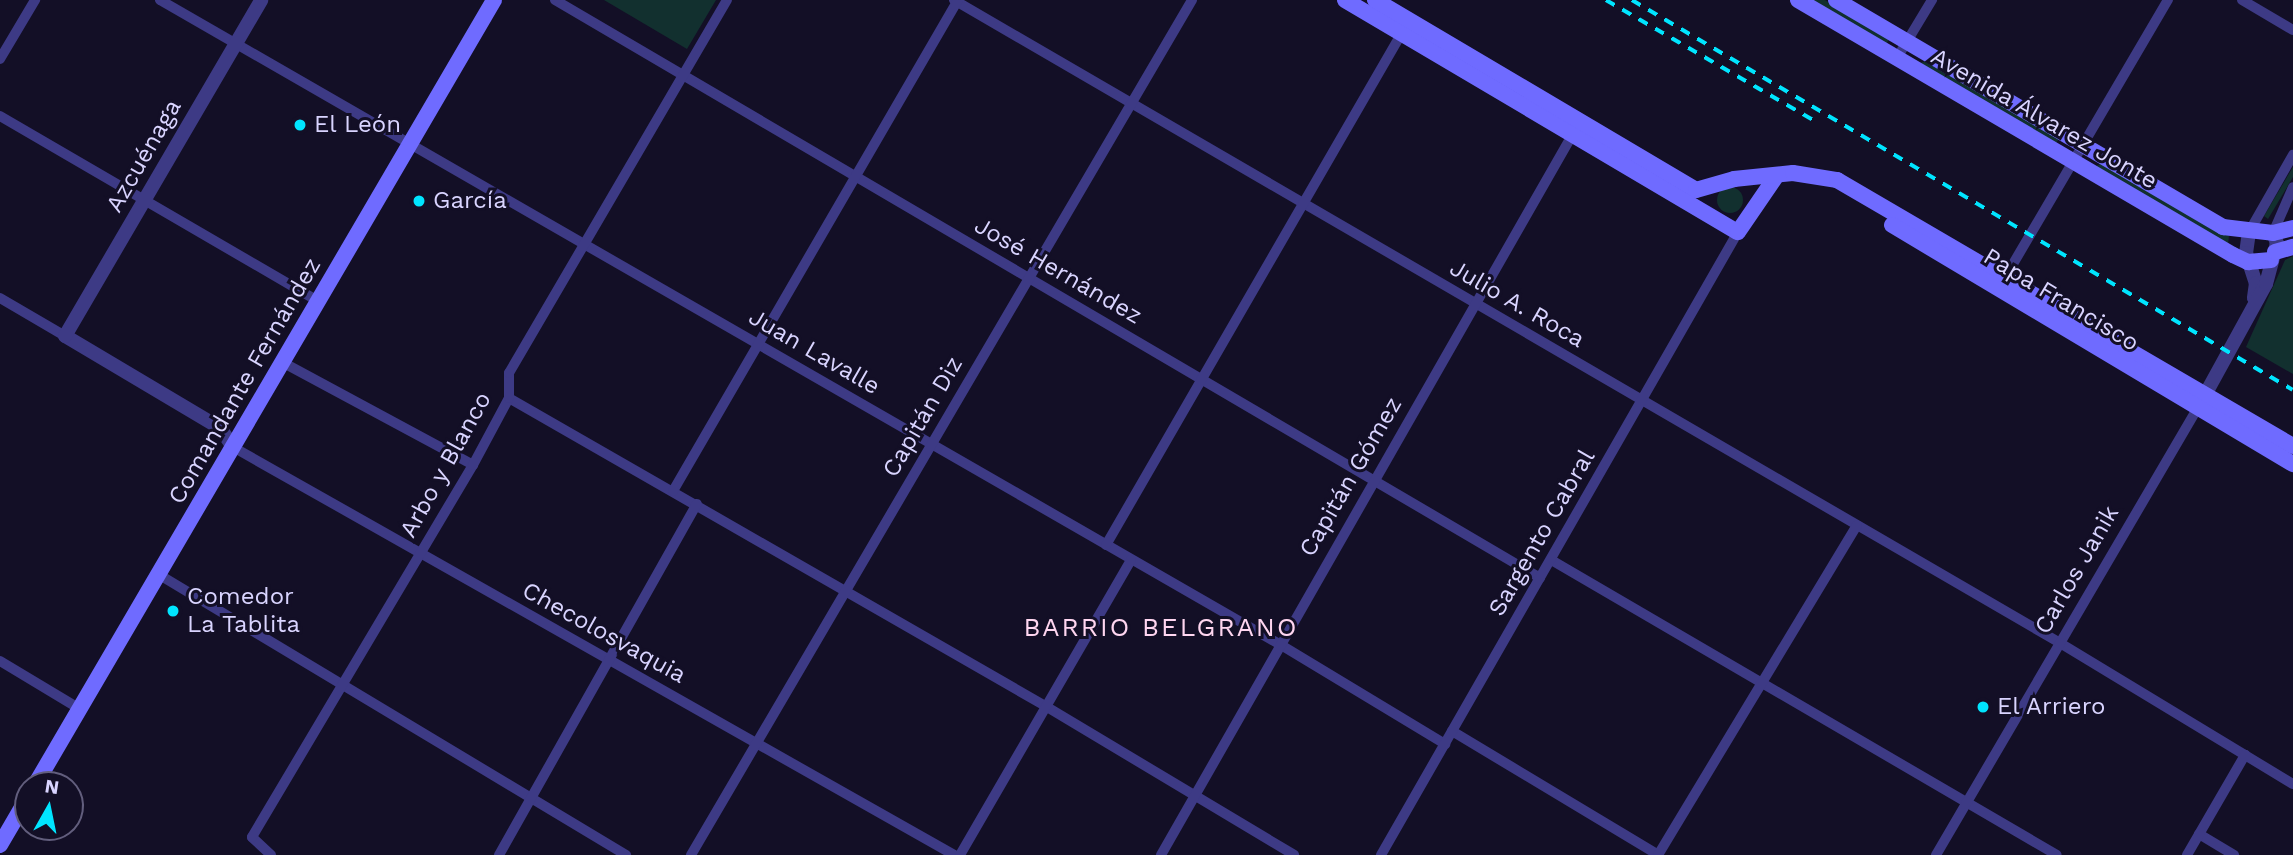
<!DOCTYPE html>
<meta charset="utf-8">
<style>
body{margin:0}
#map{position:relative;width:2293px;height:855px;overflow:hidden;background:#130f26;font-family:"Work Sans",sans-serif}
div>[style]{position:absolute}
.green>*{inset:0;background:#12302f}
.round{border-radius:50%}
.minor>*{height:10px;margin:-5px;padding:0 5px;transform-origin:5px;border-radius:5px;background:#3d3a85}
.tertiary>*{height:14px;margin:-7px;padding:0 7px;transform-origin:7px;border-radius:7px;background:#3d3a85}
.secondary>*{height:16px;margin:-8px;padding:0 8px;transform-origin:8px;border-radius:8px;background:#6f6bff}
.rail>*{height:3.5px;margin-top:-1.75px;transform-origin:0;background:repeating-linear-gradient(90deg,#00e5ff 0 10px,transparent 0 19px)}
.dots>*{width:19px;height:19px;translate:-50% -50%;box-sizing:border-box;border:4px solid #130f26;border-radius:50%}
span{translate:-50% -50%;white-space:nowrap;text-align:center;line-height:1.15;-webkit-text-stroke:6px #130f26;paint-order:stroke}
.street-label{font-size:24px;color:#d9d4ff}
.poi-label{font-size:24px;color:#d9d4ff}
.left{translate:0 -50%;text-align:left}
.neighbourhood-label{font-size:26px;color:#ffd6f0;letter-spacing:2px}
.north{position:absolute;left:14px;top:771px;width:70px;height:70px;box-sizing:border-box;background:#130f26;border:2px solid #625e7d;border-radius:50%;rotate:9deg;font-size:19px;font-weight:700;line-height:28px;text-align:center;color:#d9d4ff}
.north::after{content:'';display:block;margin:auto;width:24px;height:32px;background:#00e5ff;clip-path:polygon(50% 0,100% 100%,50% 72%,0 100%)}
</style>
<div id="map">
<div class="green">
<div style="clip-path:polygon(604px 0,716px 0,687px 49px)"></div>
<div style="clip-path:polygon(1806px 0,1825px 0,1889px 39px,1886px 45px)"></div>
<div style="clip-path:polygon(1929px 60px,2059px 139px,2056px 143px,1920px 63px)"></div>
<div style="clip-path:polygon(2103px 162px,2229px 236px,2228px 245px,2095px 167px)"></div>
<div style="clip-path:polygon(2293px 167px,2293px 177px,2268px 219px,2264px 216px)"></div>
<div class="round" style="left:1717px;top:187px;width:26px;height:26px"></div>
<div style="clip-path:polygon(2293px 256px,2293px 374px,2246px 347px,2285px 260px)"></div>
</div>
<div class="minor">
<div style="left:160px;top:0;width:1293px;rotate:29.92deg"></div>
<div style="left:1281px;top:645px;width:192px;rotate:31.1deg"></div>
<div style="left:555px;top:0;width:1142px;rotate:30.4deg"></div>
<div style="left:954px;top:0;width:1279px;rotate:30.17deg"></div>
<div style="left:2060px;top:643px;width:272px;rotate:31.2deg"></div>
<div style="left:2242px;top:0;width:59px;rotate:30.5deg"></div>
<div style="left:1897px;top:58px;width:68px;rotate:-58.9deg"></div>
<div style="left:0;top:59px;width:69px;rotate:-59.3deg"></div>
<div style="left:0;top:116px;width:368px;rotate:30.2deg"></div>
<div style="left:2249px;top:232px;width:89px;rotate:-60.3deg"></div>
<div style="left:2273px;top:233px;width:50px;rotate:-66.5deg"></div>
<div style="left:2003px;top:281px;width:326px;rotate:-59.6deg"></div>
<div style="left:0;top:298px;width:75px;rotate:30.3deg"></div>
<div style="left:282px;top:362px;width:217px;rotate:28.3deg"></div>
<div style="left:509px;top:398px;width:620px;rotate:29.87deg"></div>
<div style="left:1047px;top:707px;width:288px;rotate:30.9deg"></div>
<div style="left:233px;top:447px;width:828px;rotate:29.5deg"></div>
<div style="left:673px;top:491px;width:568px;rotate:-59.87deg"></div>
<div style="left:1106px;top:545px;width:596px;rotate:-59.99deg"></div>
<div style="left:1553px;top:561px;width:583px;rotate:30.26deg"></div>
<div style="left:158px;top:574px;width:546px;rotate:30.98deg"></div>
<div style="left:0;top:661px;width:93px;rotate:31deg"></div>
<div style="left:1452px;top:731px;width:240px;rotate:31deg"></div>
<div style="left:2199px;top:834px;width:41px;rotate:31deg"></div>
<div style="left:271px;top:855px;width:26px;rotate:-137deg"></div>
<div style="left:252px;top:837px;width:433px;rotate:-59.3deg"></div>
<div style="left:473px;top:465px;width:76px;rotate:-61.8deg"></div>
<div style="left:509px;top:398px;width:25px;rotate:-90deg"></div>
<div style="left:509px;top:373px;width:432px;rotate:-59.7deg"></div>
<div style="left:499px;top:855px;width:403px;rotate:-60.6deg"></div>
<div style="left:691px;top:855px;width:991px;rotate:-59.63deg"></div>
<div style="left:960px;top:855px;width:341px;rotate:-59.9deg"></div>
<div style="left:1161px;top:855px;width:835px;rotate:-60.27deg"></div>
<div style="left:1381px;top:855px;width:718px;rotate:-60.19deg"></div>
<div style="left:1658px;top:855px;width:385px;rotate:-58.9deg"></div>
<div style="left:1936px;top:855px;width:517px;rotate:-59.66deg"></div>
<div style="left:2187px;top:855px;width:116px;rotate:-59.9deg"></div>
</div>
<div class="tertiary">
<div style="left:2249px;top:232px;width:21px;rotate:98deg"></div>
<div style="left:2246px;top:253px;width:32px;rotate:72deg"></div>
<div style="left:2256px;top:283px;width:15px;rotate:98deg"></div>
<div style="left:2200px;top:404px;width:137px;rotate:-61.2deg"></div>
<div style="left:2266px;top:284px;width:42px;rotate:-75deg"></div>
<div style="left:2277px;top:243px;width:11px;rotate:-112deg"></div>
<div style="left:233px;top:447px;width:23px;rotate:-124deg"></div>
<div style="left:220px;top:428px;width:180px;rotate:-149.3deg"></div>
<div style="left:65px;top:336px;width:389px;rotate:-59.7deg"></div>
</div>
<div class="secondary">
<div style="left:1345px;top:0;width:456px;rotate:30.6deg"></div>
<div style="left:1738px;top:232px;width:69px;rotate:-55.6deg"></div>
<div style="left:1375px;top:0;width:373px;rotate:30.6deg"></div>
<div style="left:1696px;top:190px;width:40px;rotate:-16deg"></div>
<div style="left:1734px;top:179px;width:59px;rotate:-5.8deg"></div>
<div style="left:1793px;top:173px;width:45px;rotate:9deg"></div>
<div style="left:1837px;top:180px;width:528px;rotate:30.26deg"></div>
<div style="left:1798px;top:0;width:504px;rotate:30.38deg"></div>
<div style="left:2233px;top:255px;width:17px;rotate:25deg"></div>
<div style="left:2248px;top:262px;width:23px;rotate:-5deg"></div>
<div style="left:1836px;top:0;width:449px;rotate:30.4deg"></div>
<div style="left:2223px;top:227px;width:50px;rotate:6.8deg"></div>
<div style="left:2273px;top:233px;width:21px;rotate:-14deg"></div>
<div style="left:1892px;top:225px;width:467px;rotate:30.8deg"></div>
<div style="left:2275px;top:252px;width:19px;rotate:-16deg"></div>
<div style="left:35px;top:785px;width:909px;rotate:-59.68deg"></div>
<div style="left:0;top:845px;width:56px;rotate:-59.7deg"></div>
</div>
<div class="rail">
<div style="left:1606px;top:0;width:245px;rotate:30.1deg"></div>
<div style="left:1632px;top:0;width:767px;rotate:30.54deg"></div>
</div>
<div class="dots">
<div style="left:300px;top:125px;background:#00e5ff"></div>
<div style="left:419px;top:201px;background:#00e5ff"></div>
<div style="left:173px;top:611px;background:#00e5ff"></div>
<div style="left:1983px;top:707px;background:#00e5ff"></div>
</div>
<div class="street-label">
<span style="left:2044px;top:119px;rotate:30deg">Avenida Álvarez Jonte</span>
<span style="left:144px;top:156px;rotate:-60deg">Azcuénaga</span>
<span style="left:1058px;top:271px;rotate:30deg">José Hernández</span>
<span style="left:2061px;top:300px;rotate:31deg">Papa Francisco</span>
<span style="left:1517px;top:304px;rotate:30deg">Julio A. Roca</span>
<span style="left:814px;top:352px;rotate:30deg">Juan Lavalle</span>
<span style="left:245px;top:381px;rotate:-60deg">Comandante Fernández</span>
<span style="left:923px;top:417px;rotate:-60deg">Capitán Diz</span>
<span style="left:446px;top:465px;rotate:-61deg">Arbo y Blanco</span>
<span style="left:1351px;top:477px;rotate:-60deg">Capitán Gómez</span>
<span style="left:1542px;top:533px;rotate:-60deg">Sargento Cabral</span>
<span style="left:2077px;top:570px;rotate:-60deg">Carlos Janik</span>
<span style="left:604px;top:633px;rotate:29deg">Checolosvaquia</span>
</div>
<div class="poi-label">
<span class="left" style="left:314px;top:125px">El León</span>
<span class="left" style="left:433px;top:201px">García</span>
<span class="left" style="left:187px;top:611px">Comedor<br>La Tablita</span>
<span class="left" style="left:1997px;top:707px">El Arriero</span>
</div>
<div class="neighbourhood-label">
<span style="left:1161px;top:628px">BARRIO BELGRANO</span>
</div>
<div class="north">N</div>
</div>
